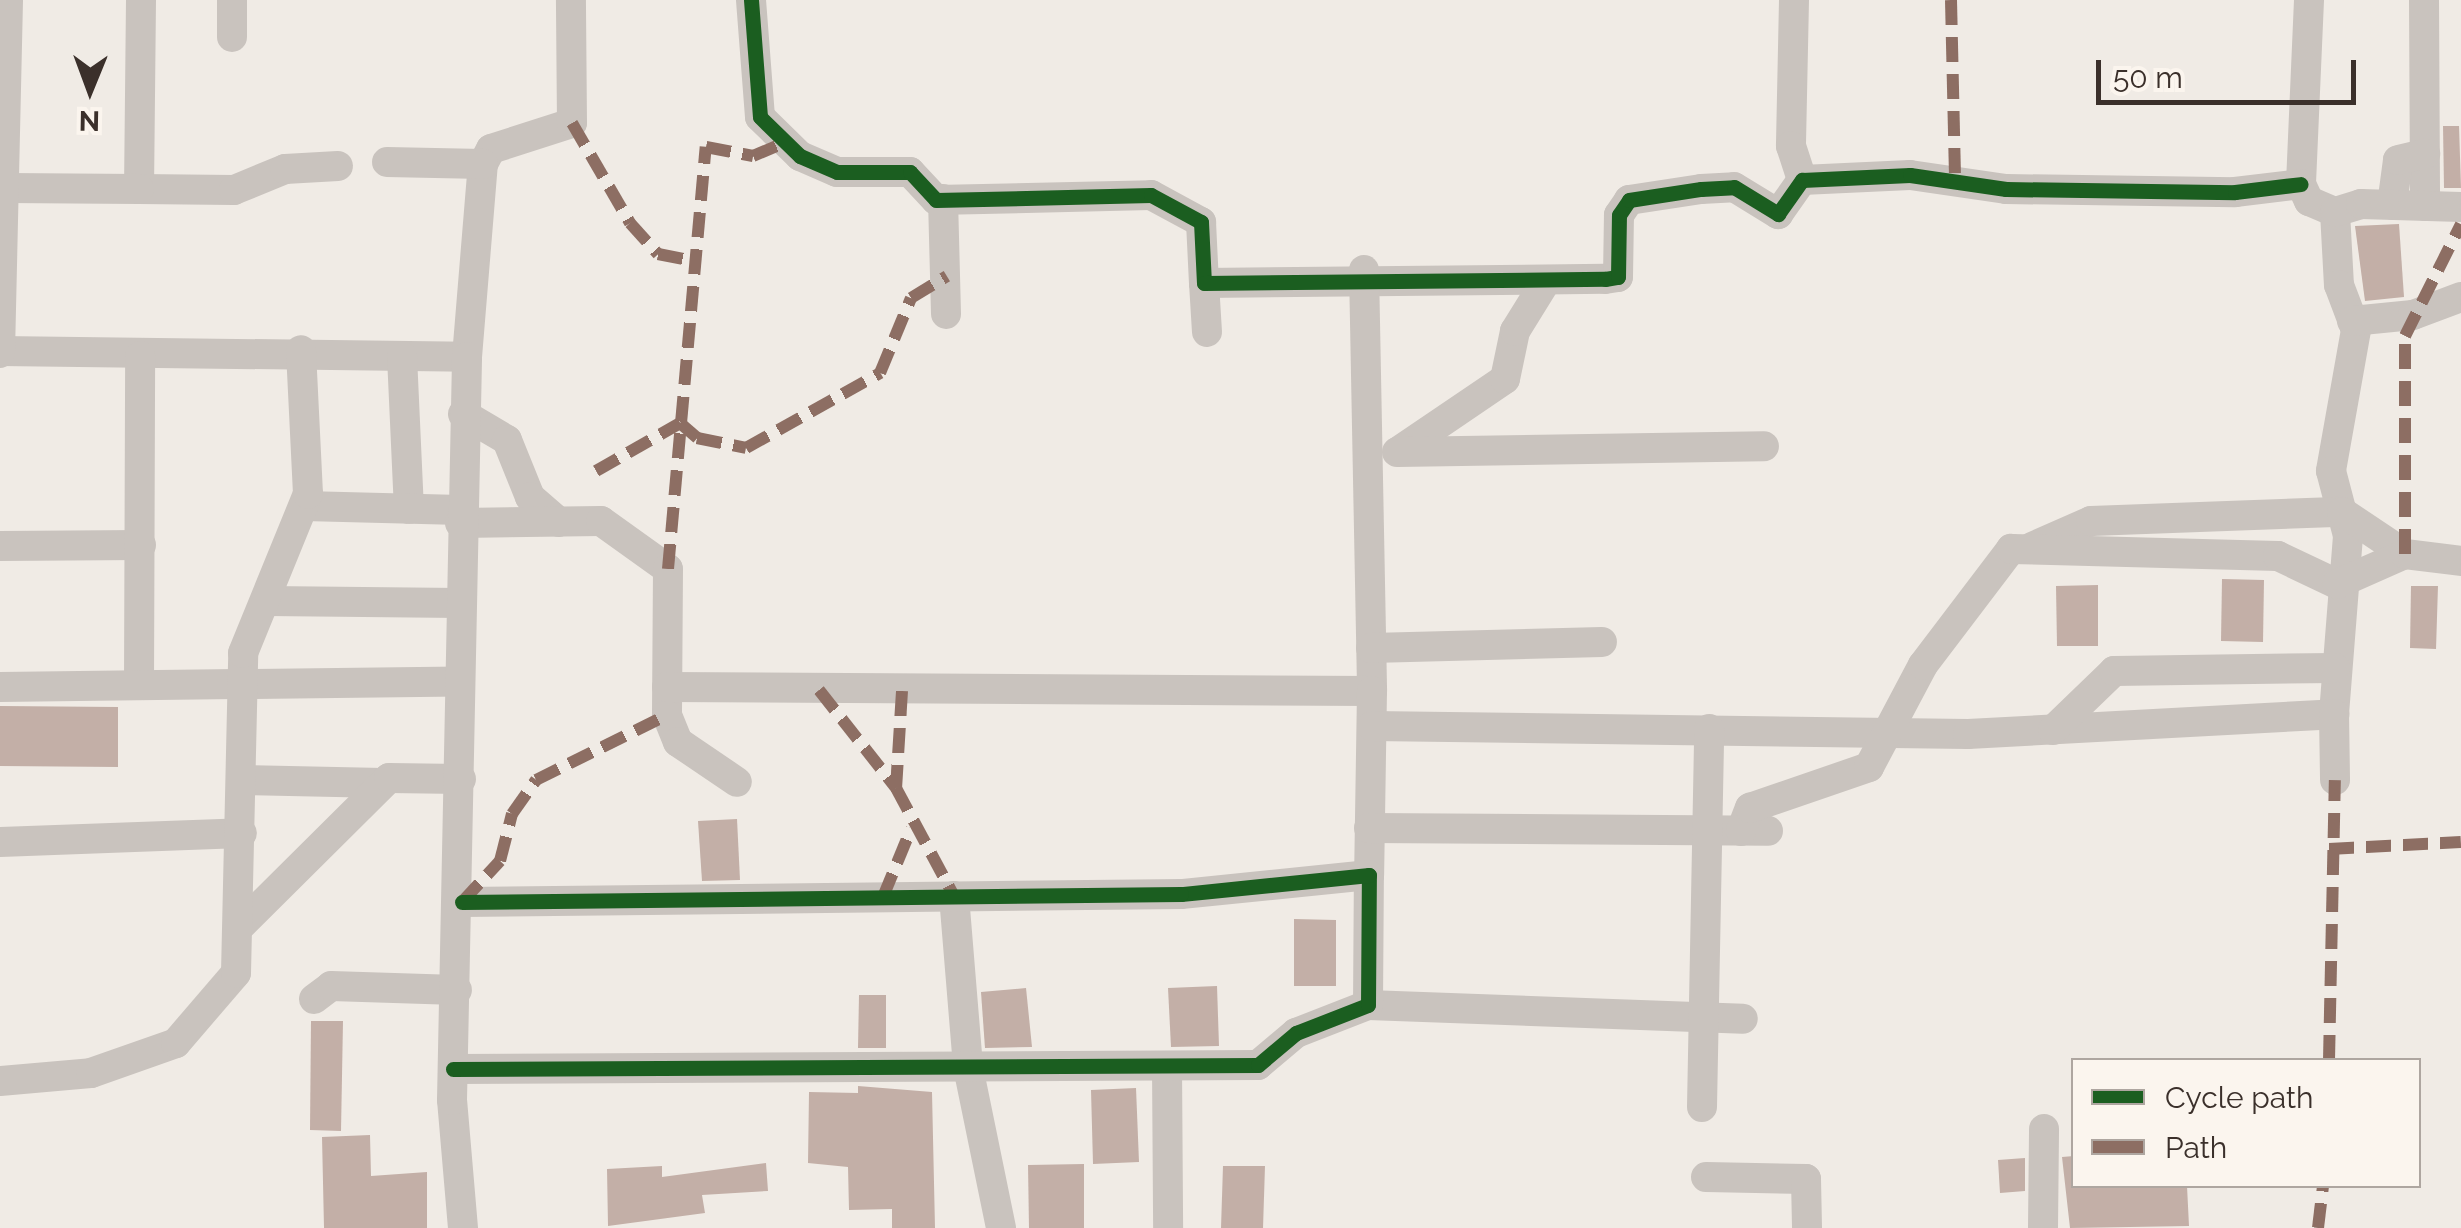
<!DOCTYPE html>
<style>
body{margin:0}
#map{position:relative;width:2461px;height:1228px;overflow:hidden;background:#f0ebe5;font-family:Raleway,sans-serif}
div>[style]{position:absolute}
.building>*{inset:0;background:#c3afa7}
.street>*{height:30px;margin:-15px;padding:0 15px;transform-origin:15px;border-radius:15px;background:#c9c3be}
.quiet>*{height:12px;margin-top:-6px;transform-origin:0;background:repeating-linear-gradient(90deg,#8d6e63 0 25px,transparent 0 37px)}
.cycleway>*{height:15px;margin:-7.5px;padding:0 7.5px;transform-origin:7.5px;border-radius:7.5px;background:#1b5e20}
span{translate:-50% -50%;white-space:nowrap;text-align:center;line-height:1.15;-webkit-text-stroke:9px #fbf5ee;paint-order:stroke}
.legend{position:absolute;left:2071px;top:1058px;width:350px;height:130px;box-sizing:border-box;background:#fbf5ee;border:2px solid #aea6a0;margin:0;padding:12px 18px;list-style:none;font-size:30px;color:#3b302b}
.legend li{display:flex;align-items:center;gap:20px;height:50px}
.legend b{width:50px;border:2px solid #aea6a0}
.north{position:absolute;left:40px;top:40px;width:100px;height:100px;-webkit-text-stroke:8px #fbf5ee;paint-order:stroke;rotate:181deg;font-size:28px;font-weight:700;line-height:40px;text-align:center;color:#3b302b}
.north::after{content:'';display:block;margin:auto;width:35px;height:45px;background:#3b302b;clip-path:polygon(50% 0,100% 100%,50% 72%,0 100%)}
.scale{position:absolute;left:2096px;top:60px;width:260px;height:45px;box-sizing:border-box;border:5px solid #3b302b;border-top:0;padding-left:12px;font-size:30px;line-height:35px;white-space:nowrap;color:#3b302b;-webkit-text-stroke:8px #fbf5ee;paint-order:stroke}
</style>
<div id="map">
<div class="building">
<div style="clip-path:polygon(2443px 126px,2459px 126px,2461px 188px,2444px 188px)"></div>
<div style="clip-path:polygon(2399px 224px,2404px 297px,2365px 301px,2355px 226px)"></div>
<div style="clip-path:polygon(2222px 579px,2264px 580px,2263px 642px,2221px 641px)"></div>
<div style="clip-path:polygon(2098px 585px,2098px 646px,2057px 646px,2056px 586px)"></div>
<div style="clip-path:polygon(2411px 586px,2438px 586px,2436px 649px,2410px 648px)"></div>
<div style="clip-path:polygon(0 706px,118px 707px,118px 767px,0 766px)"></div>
<div style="clip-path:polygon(737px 819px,740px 880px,702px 881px,698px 821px)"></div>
<div style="clip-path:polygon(1294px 919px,1336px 920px,1336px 986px,1294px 986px)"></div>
<div style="clip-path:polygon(1217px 986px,1219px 1046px,1171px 1047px,1168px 988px)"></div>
<div style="clip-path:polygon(1026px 988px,1032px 1047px,985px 1048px,981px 992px)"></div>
<div style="clip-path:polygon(859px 995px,886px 995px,886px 1048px,858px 1048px)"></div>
<div style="clip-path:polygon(311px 1021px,343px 1021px,341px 1131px,310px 1130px)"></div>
<div style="clip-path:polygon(858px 1086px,932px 1092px,935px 1228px,892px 1228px,892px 1209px,849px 1210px,848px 1167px,808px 1163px,809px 1092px,858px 1093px)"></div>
<div style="clip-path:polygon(1136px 1088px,1139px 1162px,1093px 1164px,1091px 1090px)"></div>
<div style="clip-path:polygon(370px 1135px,371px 1176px,427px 1172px,427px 1228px,324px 1228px,322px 1137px)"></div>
<div style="clip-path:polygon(2074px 1156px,2074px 1186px,2187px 1186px,2189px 1226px,2070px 1228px,2062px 1157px)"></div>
<div style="clip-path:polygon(2025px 1158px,2025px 1191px,2000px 1193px,1998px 1160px)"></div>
<div style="clip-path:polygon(766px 1163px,768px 1191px,702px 1195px,705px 1213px,608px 1226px,607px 1169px,662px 1166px,662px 1177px)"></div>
<div style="clip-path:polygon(1084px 1164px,1084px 1228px,1029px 1228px,1028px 1165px)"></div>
<div style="clip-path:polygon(1223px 1166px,1265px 1166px,1263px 1228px,1221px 1228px)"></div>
</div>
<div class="street">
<div style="left:141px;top:0;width:189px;rotate:90.6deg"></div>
<div style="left:139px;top:189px;width:95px;rotate:0.6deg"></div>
<div style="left:234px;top:190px;width:55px;rotate:-22.4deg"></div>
<div style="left:285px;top:169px;width:53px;rotate:-3.2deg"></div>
<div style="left:751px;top:0;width:117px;rotate:85.6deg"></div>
<div style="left:760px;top:117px;width:56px;rotate:44.3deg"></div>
<div style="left:800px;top:156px;width:40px;rotate:23.4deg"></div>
<div style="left:837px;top:172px;width:73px"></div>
<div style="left:910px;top:172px;width:38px;rotate:47deg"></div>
<div style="left:936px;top:200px;width:215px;rotate:-1.3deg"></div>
<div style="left:1151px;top:195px;width:57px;rotate:28.4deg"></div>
<div style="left:1201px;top:222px;width:61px;rotate:87.2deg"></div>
<div style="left:1204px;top:283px;width:401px;rotate:-0.6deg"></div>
<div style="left:1605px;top:279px;width:13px;rotate:-9deg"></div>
<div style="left:1618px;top:277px;width:62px;rotate:-89.1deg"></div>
<div style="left:1619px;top:215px;width:18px;rotate:-56deg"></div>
<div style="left:1629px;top:200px;width:73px;rotate:-8.7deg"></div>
<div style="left:1701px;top:189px;width:33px;rotate:-3deg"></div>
<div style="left:1734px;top:187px;width:52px;rotate:31.5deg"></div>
<div style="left:1778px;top:214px;width:42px;rotate:-54.8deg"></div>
<div style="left:1802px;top:180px;width:108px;rotate:-2.7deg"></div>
<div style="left:1910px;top:175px;width:97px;rotate:8.3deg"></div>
<div style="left:2006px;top:189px;width:229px;rotate:0.8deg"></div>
<div style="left:2235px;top:192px;width:66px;rotate:-6.9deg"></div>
<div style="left:1794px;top:0;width:146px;rotate:91.2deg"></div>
<div style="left:1791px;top:146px;width:36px;rotate:72deg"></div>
<div style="left:2309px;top:0;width:184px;rotate:92.5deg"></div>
<div style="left:2301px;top:184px;width:19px;rotate:65deg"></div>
<div style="left:2309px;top:201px;width:28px;rotate:23deg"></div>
<div style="left:2335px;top:212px;width:73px;rotate:86.9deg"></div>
<div style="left:2339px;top:285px;width:48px;rotate:69.3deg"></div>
<div style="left:2356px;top:330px;width:143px;rotate:100.1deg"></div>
<div style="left:2331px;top:471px;width:67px;rotate:75.3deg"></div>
<div style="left:2348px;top:536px;width:179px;rotate:94.5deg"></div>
<div style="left:2424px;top:0;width:206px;rotate:89.7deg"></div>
<div style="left:232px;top:37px;width:37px;rotate:-90deg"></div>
<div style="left:483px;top:164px;width:17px;rotate:-62deg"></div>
<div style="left:491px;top:149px;width:85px;rotate:-17.8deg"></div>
<div style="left:572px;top:123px;width:123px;rotate:-90.5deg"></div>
<div style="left:7px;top:188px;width:132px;rotate:0.4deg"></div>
<div style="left:943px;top:199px;width:115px;rotate:88.5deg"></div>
<div style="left:2392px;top:205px;width:45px;rotate:-82.4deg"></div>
<div style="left:2398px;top:160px;width:28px;rotate:-13deg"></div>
<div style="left:2335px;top:212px;width:27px;rotate:-17deg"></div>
<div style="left:2361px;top:204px;width:100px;rotate:1.7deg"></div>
<div style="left:1364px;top:270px;width:421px;rotate:88.9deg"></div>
<div style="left:1204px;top:283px;width:49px;rotate:86.5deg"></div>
<div style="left:2352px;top:321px;width:61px;rotate:-5.6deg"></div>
<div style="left:2413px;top:315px;width:51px;rotate:-20.6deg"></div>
<div style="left:0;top:351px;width:467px;rotate:0.7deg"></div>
<div style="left:467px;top:357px;width:194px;rotate:-85.3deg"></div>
<div style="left:483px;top:164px;width:96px;rotate:-178.8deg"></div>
<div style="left:0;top:353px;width:353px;rotate:-88.7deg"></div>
<div style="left:402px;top:356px;width:153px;rotate:87.4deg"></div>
<div style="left:463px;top:414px;width:51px;rotate:30.6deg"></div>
<div style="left:507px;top:440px;width:61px;rotate:68deg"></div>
<div style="left:530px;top:497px;width:38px;rotate:41deg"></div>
<div style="left:1399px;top:451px;width:128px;rotate:-34.2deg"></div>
<div style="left:1505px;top:379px;width:49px;rotate:-78.2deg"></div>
<div style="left:1515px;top:331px;width:59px;rotate:-58.2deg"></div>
<div style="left:1397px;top:452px;width:367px;rotate:-0.9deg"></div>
<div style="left:304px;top:506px;width:157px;rotate:1.5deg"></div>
<div style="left:460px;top:523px;width:141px;rotate:-0.8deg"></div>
<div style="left:601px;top:521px;width:82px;rotate:35.6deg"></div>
<div style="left:668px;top:569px;width:146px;rotate:90.4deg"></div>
<div style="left:667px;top:715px;width:29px;rotate:68deg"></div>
<div style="left:678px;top:742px;width:71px;rotate:34.1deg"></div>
<div style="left:0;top:546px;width:141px;rotate:-0.4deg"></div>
<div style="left:2032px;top:547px;width:64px;rotate:-23.8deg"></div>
<div style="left:2091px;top:521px;width:251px;rotate:-2.1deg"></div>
<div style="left:2342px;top:512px;width:76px;rotate:33.7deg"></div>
<div style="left:267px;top:601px;width:193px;rotate:0.6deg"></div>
<div style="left:1371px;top:648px;width:231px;rotate:-1.5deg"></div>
<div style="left:139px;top:685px;width:329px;rotate:-89.8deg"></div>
<div style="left:0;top:687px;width:460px;rotate:-0.7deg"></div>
<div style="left:667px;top:687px;width:705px;rotate:0.33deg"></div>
<div style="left:1372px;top:691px;width:184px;rotate:90.9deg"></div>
<div style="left:1372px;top:726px;width:596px;rotate:0.77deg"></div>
<div style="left:1968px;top:734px;width:367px;rotate:-3.1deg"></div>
<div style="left:2334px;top:714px;width:66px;rotate:89.1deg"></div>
<div style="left:2053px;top:730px;width:85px;rotate:-44deg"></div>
<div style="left:2114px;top:671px;width:221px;rotate:-0.8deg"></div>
<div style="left:242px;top:780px;width:141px;rotate:1.2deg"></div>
<div style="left:1369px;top:828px;width:399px;rotate:0.4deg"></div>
<div style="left:1741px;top:831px;width:25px;rotate:-69deg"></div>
<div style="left:1750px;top:808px;width:126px;rotate:-19deg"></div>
<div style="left:1869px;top:767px;width:115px;rotate:-62.1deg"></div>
<div style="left:1923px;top:665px;width:146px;rotate:-52.8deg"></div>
<div style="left:2011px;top:549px;width:267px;rotate:1.5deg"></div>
<div style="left:2278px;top:556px;width:65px;rotate:25.4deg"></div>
<div style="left:2337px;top:584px;width:74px;rotate:-23.8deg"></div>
<div style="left:2405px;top:554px;width:56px;rotate:7.1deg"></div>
<div style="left:0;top:842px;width:242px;rotate:-2.1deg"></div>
<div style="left:954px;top:896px;width:172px;rotate:85.3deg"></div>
<div style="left:968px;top:1067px;width:164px;rotate:78.4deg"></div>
<div style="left:242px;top:924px;width:207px;rotate:-44.8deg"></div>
<div style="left:389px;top:778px;width:72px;rotate:0.8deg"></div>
<div style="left:314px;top:999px;width:21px;rotate:-37deg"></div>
<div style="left:331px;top:986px;width:126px;rotate:1.8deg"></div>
<div style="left:1368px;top:1005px;width:375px;rotate:2.1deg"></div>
<div style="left:1167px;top:1066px;width:162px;rotate:89.6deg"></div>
<div style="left:453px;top:1069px;width:805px;rotate:-0.28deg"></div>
<div style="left:1258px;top:1065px;width:50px;rotate:-40.1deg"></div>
<div style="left:1296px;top:1033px;width:77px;rotate:-21.3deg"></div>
<div style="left:1368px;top:1005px;width:130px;rotate:-89.6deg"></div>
<div style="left:1369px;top:875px;width:189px;rotate:174.2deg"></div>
<div style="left:1181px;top:894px;width:719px;rotate:179.36deg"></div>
<div style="left:0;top:1081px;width:91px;rotate:-5deg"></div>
<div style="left:91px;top:1073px;width:90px;rotate:-19.4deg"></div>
<div style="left:176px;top:1043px;width:92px;rotate:-49.4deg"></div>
<div style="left:236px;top:973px;width:320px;rotate:-88.7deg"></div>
<div style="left:243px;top:653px;width:172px;rotate:-67.8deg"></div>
<div style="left:308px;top:494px;width:144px;rotate:-92.8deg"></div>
<div style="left:1702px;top:1107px;width:378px;rotate:-88.9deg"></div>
<div style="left:1706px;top:1177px;width:100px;rotate:1.1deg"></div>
<div style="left:1806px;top:1179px;width:49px;rotate:88.8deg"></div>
<div style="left:463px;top:1228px;width:128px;rotate:-94.9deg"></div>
<div style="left:452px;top:1100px;width:743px;rotate:-88.84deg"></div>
<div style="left:2043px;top:1228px;width:99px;rotate:-89.4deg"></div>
</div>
<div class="quiet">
<div style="left:1951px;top:0;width:183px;rotate:88.7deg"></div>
<div style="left:572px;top:123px;width:116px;rotate:59.9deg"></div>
<div style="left:630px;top:223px;width:42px;rotate:47.9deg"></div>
<div style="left:658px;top:254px;width:37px;rotate:11deg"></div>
<div style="left:596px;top:471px;width:97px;rotate:-29.7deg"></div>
<div style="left:680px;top:423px;width:23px;rotate:41deg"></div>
<div style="left:697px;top:438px;width:50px;rotate:11.5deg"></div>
<div style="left:746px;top:448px;width:154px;rotate:-29.2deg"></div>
<div style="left:880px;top:373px;width:81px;rotate:-67.5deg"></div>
<div style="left:911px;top:298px;width:42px;rotate:-31.4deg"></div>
<div style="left:2405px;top:554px;width:218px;rotate:-90deg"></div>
<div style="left:2405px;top:336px;width:125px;rotate:-63.4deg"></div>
<div style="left:668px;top:569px;width:424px;rotate:-84.9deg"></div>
<div style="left:706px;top:147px;width:48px;rotate:10.8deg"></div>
<div style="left:753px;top:156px;width:34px;rotate:-23deg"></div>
<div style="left:819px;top:690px;width:125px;rotate:51.8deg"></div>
<div style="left:902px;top:691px;width:97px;rotate:93.5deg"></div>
<div style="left:896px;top:788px;width:123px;rotate:61.8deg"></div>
<div style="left:2329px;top:849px;width:132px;rotate:-3deg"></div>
<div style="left:883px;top:897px;width:74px;rotate:-67.6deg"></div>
<div style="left:462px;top:902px;width:56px;rotate:-47.2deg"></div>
<div style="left:500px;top:861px;width:49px;rotate:-75.7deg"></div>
<div style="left:512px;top:814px;width:42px;rotate:-54.8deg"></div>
<div style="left:536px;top:780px;width:146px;rotate:-26.4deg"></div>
<div style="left:2329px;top:1060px;width:280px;rotate:-88.8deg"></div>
<div style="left:2318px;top:1228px;width:42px;rotate:-83.2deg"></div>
</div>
<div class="cycleway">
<div style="left:751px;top:0;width:117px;rotate:85.6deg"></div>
<div style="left:760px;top:117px;width:56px;rotate:44.3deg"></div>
<div style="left:800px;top:156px;width:40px;rotate:23.4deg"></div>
<div style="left:837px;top:172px;width:73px"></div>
<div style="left:910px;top:172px;width:38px;rotate:47deg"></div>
<div style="left:936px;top:200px;width:215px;rotate:-1.3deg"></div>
<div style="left:1151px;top:195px;width:57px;rotate:28.4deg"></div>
<div style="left:1201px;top:222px;width:61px;rotate:87.2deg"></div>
<div style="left:1204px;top:283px;width:401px;rotate:-0.6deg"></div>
<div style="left:1605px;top:279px;width:13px;rotate:-9deg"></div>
<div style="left:1618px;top:277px;width:62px;rotate:-89.1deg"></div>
<div style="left:1619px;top:215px;width:18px;rotate:-56deg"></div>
<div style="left:1629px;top:200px;width:73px;rotate:-8.7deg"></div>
<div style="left:1701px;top:189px;width:33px;rotate:-3deg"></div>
<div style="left:1734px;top:187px;width:52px;rotate:31.5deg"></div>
<div style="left:1778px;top:214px;width:42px;rotate:-54.8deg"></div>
<div style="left:1802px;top:180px;width:108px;rotate:-2.7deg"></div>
<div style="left:1910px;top:175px;width:97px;rotate:8.3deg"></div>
<div style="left:2006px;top:189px;width:229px;rotate:0.8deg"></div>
<div style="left:2235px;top:192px;width:66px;rotate:-6.9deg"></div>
<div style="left:453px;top:1069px;width:805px;rotate:-0.28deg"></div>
<div style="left:1258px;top:1065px;width:50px;rotate:-40.1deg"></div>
<div style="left:1296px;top:1033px;width:77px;rotate:-21.3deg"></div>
<div style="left:1368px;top:1005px;width:130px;rotate:-89.6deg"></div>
<div style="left:1369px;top:875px;width:189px;rotate:174.2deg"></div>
<div style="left:1181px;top:894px;width:719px;rotate:179.36deg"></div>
</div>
<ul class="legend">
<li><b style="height:12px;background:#1b5e20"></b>Cycle path</li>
<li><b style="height:12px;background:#8d6e63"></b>Path</li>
</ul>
<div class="north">N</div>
<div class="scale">50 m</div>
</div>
